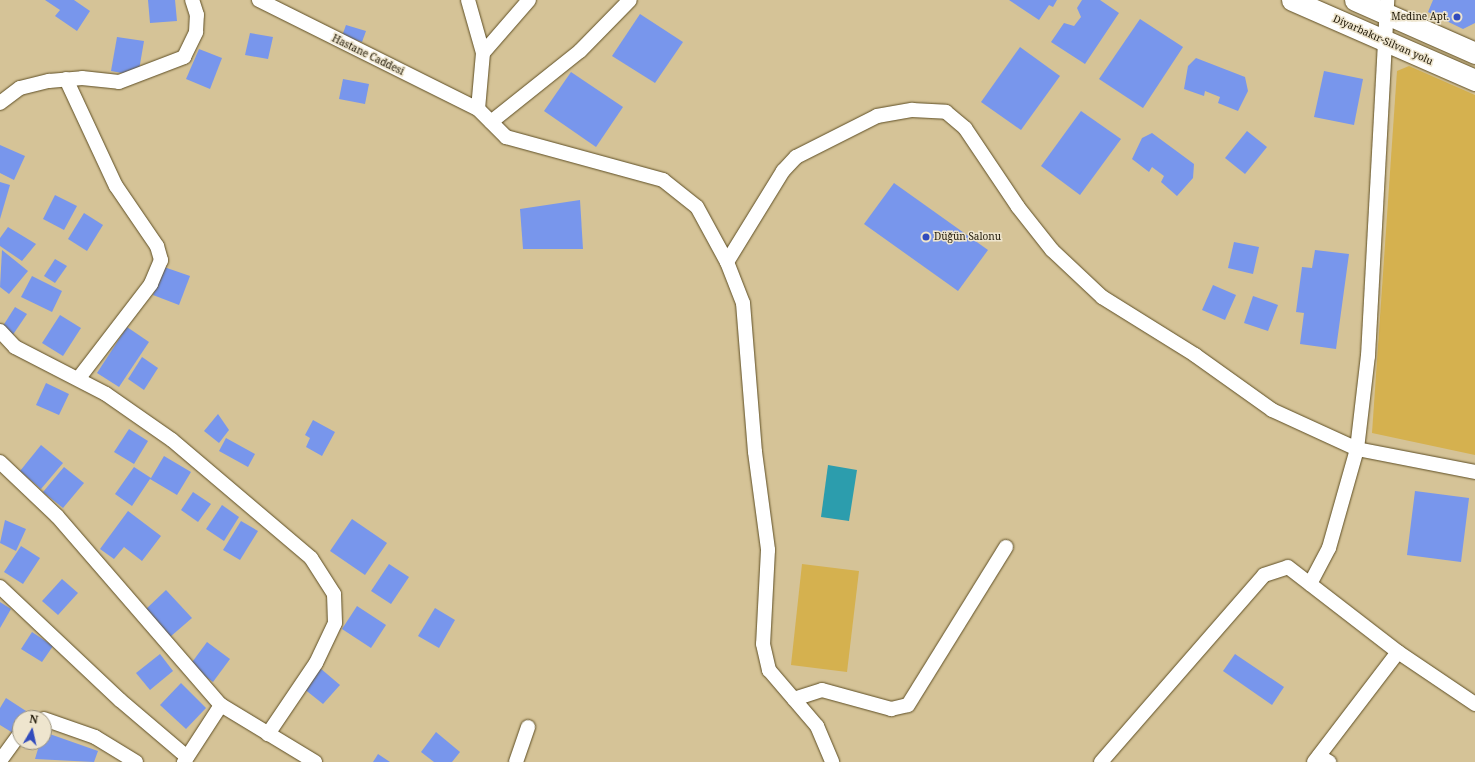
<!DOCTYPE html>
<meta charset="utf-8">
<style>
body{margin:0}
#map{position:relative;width:1475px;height:762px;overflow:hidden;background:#d5c397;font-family:"Noto Serif",serif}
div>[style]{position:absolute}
.green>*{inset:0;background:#d5b14f}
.water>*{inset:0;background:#2c9dad}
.building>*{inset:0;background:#7896ec}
.roads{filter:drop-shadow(0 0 1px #5e4e24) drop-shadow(0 0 1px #5e4e24)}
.minor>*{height:14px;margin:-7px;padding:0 7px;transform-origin:7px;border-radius:7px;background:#fff}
.highway>*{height:21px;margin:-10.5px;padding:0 10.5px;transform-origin:10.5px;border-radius:10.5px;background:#fff}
.dots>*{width:11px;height:11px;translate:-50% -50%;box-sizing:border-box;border:2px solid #eee5ce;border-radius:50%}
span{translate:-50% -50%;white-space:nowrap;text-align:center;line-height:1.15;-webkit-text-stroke:3px #eee5ce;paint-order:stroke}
.poi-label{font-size:10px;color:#1e1706}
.right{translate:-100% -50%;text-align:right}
.left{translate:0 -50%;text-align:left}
.street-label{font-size:10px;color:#1e1706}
.north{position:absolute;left:12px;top:710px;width:40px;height:40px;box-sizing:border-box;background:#eee5ce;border:1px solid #9b937e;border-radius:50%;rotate:9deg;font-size:11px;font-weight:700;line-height:16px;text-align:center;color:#1e1706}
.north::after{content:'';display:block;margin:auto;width:14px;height:18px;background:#324cbd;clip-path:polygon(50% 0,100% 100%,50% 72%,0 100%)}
</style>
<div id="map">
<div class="green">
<div style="clip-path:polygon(1409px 66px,1475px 95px,1475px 455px,1372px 433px,1397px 71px)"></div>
<div style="clip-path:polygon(802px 564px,859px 571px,847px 672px,791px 665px)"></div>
</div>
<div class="water">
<div style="clip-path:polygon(828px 465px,857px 470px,849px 521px,821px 517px)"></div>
</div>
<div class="building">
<div style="clip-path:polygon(45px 0,74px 0,90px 11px,77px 31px,55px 16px,60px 10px)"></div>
<div style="clip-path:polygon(148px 0,175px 0,177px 21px,150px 23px)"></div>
<div style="clip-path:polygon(1009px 0,1057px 0,1053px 7px,1049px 5px,1039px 20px)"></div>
<div style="clip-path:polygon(1082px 0,1100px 0,1119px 13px,1085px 64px,1051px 42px,1064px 23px,1074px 26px,1081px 17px,1077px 8px)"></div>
<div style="clip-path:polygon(1433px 0,1475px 0,1475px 23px,1463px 29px,1428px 12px)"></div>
<div style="clip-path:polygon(640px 14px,683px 42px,655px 83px,612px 56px)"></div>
<div style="clip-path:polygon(1140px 19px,1183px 47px,1143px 108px,1099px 79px)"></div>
<div style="clip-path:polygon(346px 25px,366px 31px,362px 42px,342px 36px)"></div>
<div style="clip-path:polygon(250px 33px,273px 37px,268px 59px,245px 55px)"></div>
<div style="clip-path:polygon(117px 37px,144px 41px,138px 76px,111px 71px)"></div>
<div style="clip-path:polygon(1020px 47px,1060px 76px,1021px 130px,981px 102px)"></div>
<div style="clip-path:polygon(199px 49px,222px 58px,210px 89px,186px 79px)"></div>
<div style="clip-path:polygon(1196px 58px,1245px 77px,1248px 91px,1238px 111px,1218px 103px,1220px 97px,1205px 91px,1204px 96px,1184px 89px,1188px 66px)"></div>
<div style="clip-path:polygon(1324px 71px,1363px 79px,1354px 125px,1314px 117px)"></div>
<div style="clip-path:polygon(571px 72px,623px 107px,596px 147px,544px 111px)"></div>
<div style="clip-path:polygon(343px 79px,369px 84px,365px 104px,339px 99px)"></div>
<div style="clip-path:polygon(1081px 111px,1121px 139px,1080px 195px,1041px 166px)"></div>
<div style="clip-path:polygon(1247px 131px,1267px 147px,1245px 174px,1225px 158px)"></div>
<div style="clip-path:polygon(1152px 133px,1194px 164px,1193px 178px,1177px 196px,1161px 182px,1164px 176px,1152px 167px,1149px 172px,1132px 159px,1142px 138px)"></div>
<div style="clip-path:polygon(0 145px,25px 156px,14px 180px,0 173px)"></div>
<div style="clip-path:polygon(0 182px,10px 185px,0 219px)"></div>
<div style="clip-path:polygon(894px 183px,988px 250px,958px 291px,864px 224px)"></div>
<div style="clip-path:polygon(55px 195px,77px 206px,64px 230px,43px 219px)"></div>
<div style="clip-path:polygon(580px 200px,583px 249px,523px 249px,520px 209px)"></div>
<div style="clip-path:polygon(84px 213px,103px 225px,87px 251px,68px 239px)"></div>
<div style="clip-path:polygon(8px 227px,36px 244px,22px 261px,0 246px,0 238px)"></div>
<div style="clip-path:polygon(1234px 242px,1259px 247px,1253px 274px,1228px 268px)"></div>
<div style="clip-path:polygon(2px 250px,28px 271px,9px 294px,0 287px)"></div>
<div style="clip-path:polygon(1315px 250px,1349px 254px,1336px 349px,1300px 344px,1304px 313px,1296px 312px,1302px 267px,1312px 268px)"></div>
<div style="clip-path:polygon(55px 259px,67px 266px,55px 283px,44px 276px)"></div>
<div style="clip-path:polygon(164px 267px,190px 276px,179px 305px,153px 295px)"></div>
<div style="clip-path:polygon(32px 276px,62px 291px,52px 312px,21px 297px)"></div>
<div style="clip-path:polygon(1213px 285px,1236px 295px,1225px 320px,1202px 310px)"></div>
<div style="clip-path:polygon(1253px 296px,1278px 305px,1268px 331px,1244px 323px)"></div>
<div style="clip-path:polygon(15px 307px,27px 314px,12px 336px,1px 329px)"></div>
<div style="clip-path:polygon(60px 315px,81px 328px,63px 356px,42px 343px)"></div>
<div style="clip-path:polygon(127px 327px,149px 342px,119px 387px,97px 373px)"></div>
<div style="clip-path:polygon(142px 357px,158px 368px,144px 390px,128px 379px)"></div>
<div style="clip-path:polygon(46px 383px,69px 394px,59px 415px,36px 405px)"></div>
<div style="clip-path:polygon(218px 414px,229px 430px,219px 443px,204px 431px)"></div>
<div style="clip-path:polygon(313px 420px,335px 432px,322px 456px,306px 447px,310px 438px,305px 435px)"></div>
<div style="clip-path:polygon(129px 429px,148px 441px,134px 464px,114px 452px)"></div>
<div style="clip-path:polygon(226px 438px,255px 454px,248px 467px,219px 451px)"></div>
<div style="clip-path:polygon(41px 445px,63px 463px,41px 489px,20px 471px)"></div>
<div style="clip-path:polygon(164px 456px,191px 472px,177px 495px,150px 479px,132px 506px,115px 494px,134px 467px,151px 478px)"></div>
<div style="clip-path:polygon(64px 467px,84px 483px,63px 508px,43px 492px)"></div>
<div style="clip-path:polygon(1415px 491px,1469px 498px,1461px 562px,1407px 555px)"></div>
<div style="clip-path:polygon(193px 492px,211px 504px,198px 522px,181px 510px)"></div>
<div style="clip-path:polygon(222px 505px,239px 517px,224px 541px,206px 529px)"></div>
<div style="clip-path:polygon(128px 511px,161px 536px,142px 561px,124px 547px,114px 559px,100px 549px)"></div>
<div style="clip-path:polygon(352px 519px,387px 543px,365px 575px,330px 551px)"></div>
<div style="clip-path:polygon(5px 520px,26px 529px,16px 551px,0 543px)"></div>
<div style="clip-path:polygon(241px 521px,258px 531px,240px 560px,223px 550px)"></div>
<div style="clip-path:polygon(21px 546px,40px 558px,23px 584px,4px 572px)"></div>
<div style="clip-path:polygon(389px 564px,409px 577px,391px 604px,371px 591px)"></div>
<div style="clip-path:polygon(62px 579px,78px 593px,58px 615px,42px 601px)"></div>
<div style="clip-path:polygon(166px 590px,192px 618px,170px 637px,145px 610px)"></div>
<div style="clip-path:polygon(0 602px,11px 609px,0 628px)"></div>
<div style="clip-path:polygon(357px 606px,386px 625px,371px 648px,342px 629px)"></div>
<div style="clip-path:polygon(435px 608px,455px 620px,439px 648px,418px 636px)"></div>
<div style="clip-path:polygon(32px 632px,53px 646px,42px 662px,21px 649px)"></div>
<div style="clip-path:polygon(207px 642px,230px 659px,213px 682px,190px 665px)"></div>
<div style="clip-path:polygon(160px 654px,173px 671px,150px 690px,136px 673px)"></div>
<div style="clip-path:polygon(1235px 654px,1284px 687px,1272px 705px,1223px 671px)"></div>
<div style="clip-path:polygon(320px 668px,340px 685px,323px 704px,303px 688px)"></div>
<div style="clip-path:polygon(181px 683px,206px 708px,186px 729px,160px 705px)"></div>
<div style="clip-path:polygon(6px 698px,26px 711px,13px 733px,0 725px,0 708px)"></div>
<div style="clip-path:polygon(44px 732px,98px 751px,94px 762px,35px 759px,40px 742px,44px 742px)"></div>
<div style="clip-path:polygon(436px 732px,460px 752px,452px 762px,434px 762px,421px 752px)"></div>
<div style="clip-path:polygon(378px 754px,390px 762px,373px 762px)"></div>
</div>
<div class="roads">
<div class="minor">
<div style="left:259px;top:0;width:245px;rotate:26.5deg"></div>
<div style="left:478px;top:109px;width:40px;rotate:45deg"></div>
<div style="left:506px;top:137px;width:163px;rotate:15.3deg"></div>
<div style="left:663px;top:180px;width:43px;rotate:38.5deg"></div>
<div style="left:697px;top:207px;width:63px;rotate:61.4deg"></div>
<div style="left:727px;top:262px;width:44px;rotate:68.7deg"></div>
<div style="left:743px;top:303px;width:149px;rotate:85.4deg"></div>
<div style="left:755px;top:452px;width:99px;rotate:82.4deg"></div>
<div style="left:768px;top:550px;width:94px;rotate:93deg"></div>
<div style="left:763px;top:644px;width:27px;rotate:77deg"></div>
<div style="left:769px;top:670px;width:74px;rotate:49.4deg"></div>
<div style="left:817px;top:726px;width:39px;rotate:67deg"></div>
<div style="left:468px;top:0;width:55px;rotate:74.2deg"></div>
<div style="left:483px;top:53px;width:56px;rotate:95.1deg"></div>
<div style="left:483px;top:53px;width:70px;rotate:-49deg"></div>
<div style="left:66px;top:79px;width:118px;rotate:65deg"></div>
<div style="left:116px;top:186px;width:73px;rotate:55.7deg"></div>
<div style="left:157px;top:246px;width:15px;rotate:74deg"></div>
<div style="left:161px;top:260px;width:26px;rotate:113deg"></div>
<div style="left:151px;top:284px;width:118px;rotate:127.5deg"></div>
<div style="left:0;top:103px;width:25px;rotate:-37deg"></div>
<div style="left:20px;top:88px;width:30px;rotate:-14deg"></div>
<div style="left:49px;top:81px;width:33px;rotate:-5deg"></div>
<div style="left:82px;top:78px;width:37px;rotate:6deg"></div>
<div style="left:119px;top:82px;width:70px;rotate:-21deg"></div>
<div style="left:184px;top:57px;width:28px;rotate:-64deg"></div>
<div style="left:196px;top:32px;width:17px;rotate:-87deg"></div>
<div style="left:197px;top:15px;width:16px;rotate:-108deg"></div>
<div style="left:491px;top:122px;width:114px;rotate:-38.6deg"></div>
<div style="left:580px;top:51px;width:71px;rotate:-45.6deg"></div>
<div style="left:727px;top:262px;width:107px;rotate:-58.4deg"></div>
<div style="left:783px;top:171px;width:19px;rotate:-47deg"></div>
<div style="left:796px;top:157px;width:91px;rotate:-26.8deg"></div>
<div style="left:877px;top:116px;width:36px;rotate:-10deg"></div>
<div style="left:912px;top:110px;width:34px;rotate:3deg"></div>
<div style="left:946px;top:112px;width:25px;rotate:40deg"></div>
<div style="left:965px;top:128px;width:95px;rotate:56.1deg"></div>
<div style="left:1018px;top:207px;width:55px;rotate:51.7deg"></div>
<div style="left:1052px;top:250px;width:69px;rotate:43.2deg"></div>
<div style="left:1102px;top:297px;width:110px;rotate:31.9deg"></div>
<div style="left:1195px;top:355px;width:95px;rotate:35.5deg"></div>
<div style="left:1272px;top:410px;width:94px;rotate:24.6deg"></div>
<div style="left:1357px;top:449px;width:120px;rotate:11deg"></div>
<div style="left:0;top:331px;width:22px;rotate:47deg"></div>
<div style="left:15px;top:347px;width:102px;rotate:27.3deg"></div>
<div style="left:106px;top:394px;width:80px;rotate:34.9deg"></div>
<div style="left:172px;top:440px;width:182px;rotate:40.3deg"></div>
<div style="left:311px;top:558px;width:43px;rotate:57.4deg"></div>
<div style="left:334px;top:594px;width:29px;rotate:88deg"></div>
<div style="left:335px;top:623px;width:44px;rotate:115.4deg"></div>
<div style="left:316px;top:663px;width:86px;rotate:124.1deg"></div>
<div style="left:0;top:462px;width:79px;rotate:43.5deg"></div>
<div style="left:57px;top:516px;width:250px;rotate:49.1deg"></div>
<div style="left:221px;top:705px;width:110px;rotate:31.2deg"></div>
<div style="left:1310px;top:584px;width:41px;rotate:-62.2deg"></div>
<div style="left:1329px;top:548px;width:103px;rotate:-74.2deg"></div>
<div style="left:1357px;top:449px;width:94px;rotate:-83.3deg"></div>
<div style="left:1368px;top:356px;width:357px;rotate:-86.9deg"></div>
<div style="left:0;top:587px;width:165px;rotate:43.3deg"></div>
<div style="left:120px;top:700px;width:88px;rotate:40.4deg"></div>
<div style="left:794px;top:699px;width:29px;rotate:-18deg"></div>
<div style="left:822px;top:690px;width:72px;rotate:15.4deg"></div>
<div style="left:891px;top:709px;width:17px;rotate:-13deg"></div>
<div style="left:908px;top:705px;width:186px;rotate:-58.2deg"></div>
<div style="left:44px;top:719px;width:54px;rotate:19.4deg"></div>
<div style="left:95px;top:737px;width:48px;rotate:31.4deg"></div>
<div style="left:1319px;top:756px;width:12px;rotate:31deg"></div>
<div style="left:0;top:761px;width:34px;rotate:-54deg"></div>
<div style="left:184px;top:762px;width:68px;rotate:-57deg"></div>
<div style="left:516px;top:762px;width:37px;rotate:-71deg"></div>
<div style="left:1101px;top:762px;width:248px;rotate:-48.9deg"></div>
<div style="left:1264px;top:575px;width:25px;rotate:-18deg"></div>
<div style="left:1288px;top:567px;width:139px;rotate:37.7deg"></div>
<div style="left:1398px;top:652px;width:93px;rotate:34deg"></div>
<div style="left:1314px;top:762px;width:138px;rotate:-52.6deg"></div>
</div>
<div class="highway">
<div style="left:1292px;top:0;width:200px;rotate:23.6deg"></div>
<div style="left:1355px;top:0;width:131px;rotate:23.8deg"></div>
</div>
</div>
<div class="dots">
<div style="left:1457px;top:17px;background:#324cbd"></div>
<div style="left:926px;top:237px;background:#324cbd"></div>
</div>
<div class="poi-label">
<span class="right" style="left:1449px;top:17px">Medine Apt.</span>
<span class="left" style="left:934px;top:237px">Düğün Salonu</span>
</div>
<div class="street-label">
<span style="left:1383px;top:40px;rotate:24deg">Diyarbakır-Silvan yolu</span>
<span style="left:368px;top:55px;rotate:26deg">Hastane Caddesi</span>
</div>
<div class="north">N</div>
</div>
